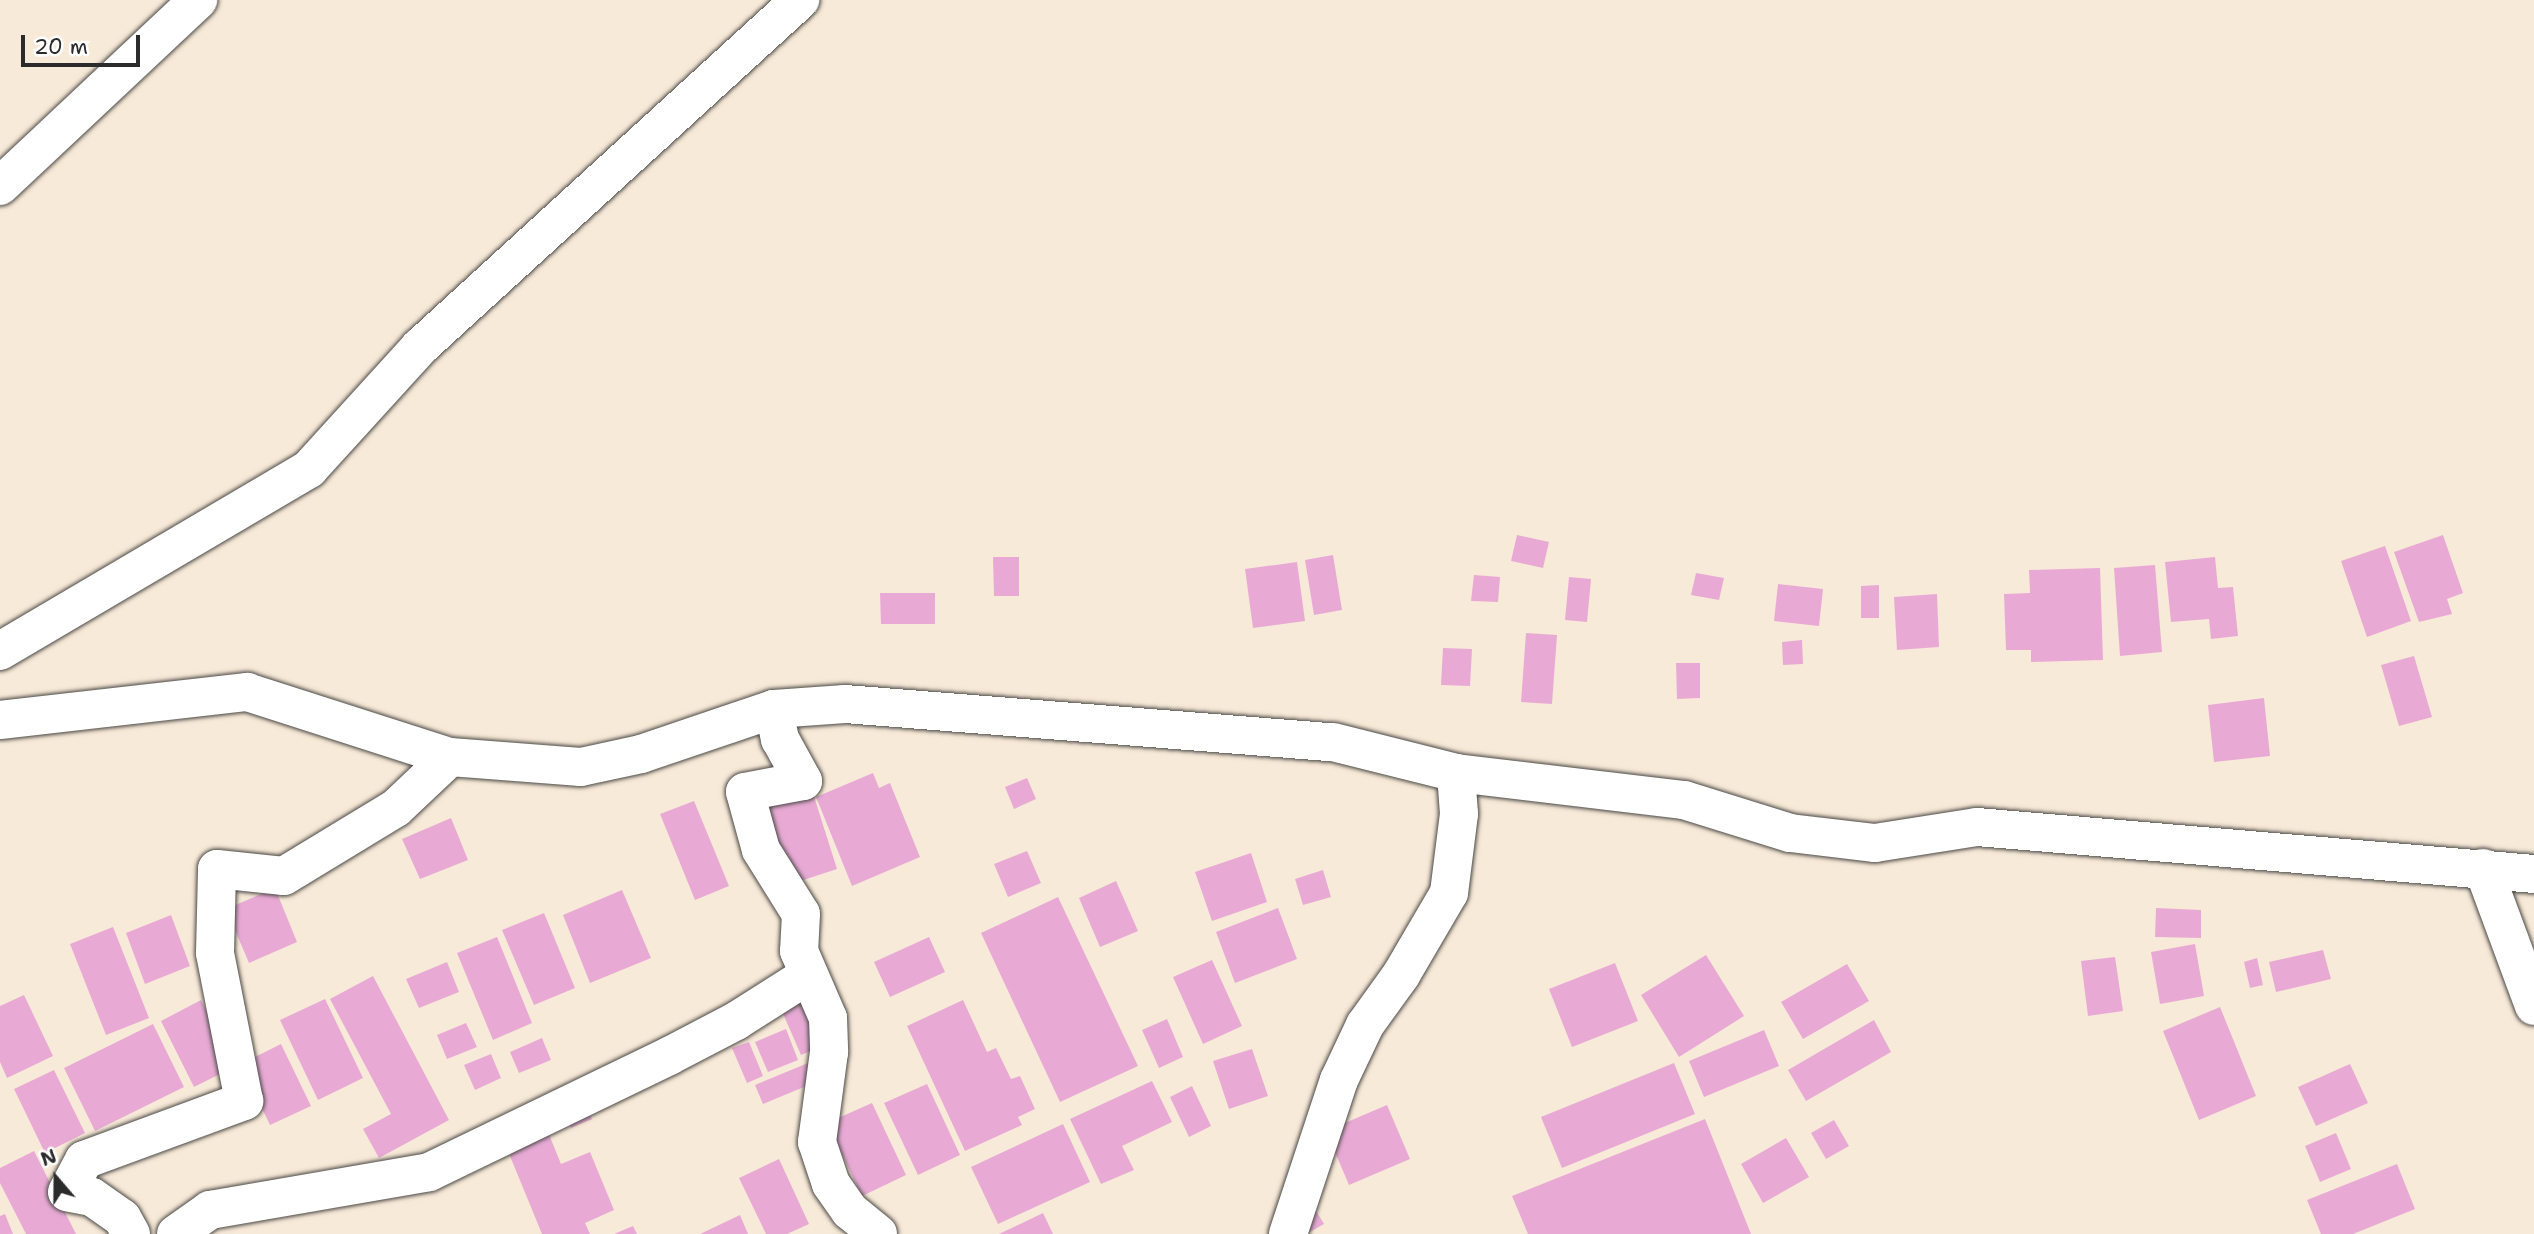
<!DOCTYPE html>
<style>
body{margin:0}
#map{position:relative;width:2534px;height:1234px;overflow:hidden;background:#f8ead8;font-family:"Shantell Sans",sans-serif}
div>[style]{position:absolute}
.building>*{inset:0;background:#e8aad5}
.roads{filter:drop-shadow(0 0 2px #4a4845) drop-shadow(0 0 2px #4a4845)}
.minor>*{height:38px;margin:-19px;padding:0 19px;transform-origin:19px;border-radius:19px;background:#fff}
span{translate:-50% -50%;white-space:nowrap;text-align:center;line-height:1.15;-webkit-text-stroke:6px #fff;paint-order:stroke}
.north{position:absolute;left:21px;top:1143px;width:70px;height:70px;-webkit-text-stroke:5px #fff;paint-order:stroke;rotate:340deg;font-size:19px;font-weight:700;line-height:28px;text-align:center;color:#2b2b2b}
.north::after{content:'';display:block;margin:auto;width:24px;height:32px;background:#2b2b2b;clip-path:polygon(50% 0,100% 100%,50% 72%,0 100%)}
.scale{position:absolute;left:21px;top:35px;width:119px;height:32px;box-sizing:border-box;border:4px solid #2b2b2b;border-top:0;padding-left:9px;font-size:21px;line-height:24px;white-space:nowrap;color:#2b2b2b;-webkit-text-stroke:5px #fff;paint-order:stroke}
</style>
<div id="map">
<div class="building">
<div style="clip-path:polygon(1517px 535px,1549px 542px,1543px 568px,1511px 561px)"></div>
<div style="clip-path:polygon(2443px 535px,2463px 593px,2447px 599px,2452px 614px,2419px 622px,2394px 552px)"></div>
<div style="clip-path:polygon(2385px 546px,2411px 621px,2367px 637px,2341px 561px)"></div>
<div style="clip-path:polygon(1333px 555px,1342px 610px,1314px 615px,1305px 560px)"></div>
<div style="clip-path:polygon(993px 557px,1019px 557px,1019px 596px,994px 596px)"></div>
<div style="clip-path:polygon(2215px 557px,2218px 588px,2233px 587px,2238px 636px,2211px 639px,2209px 619px,2171px 622px,2165px 562px)"></div>
<div style="clip-path:polygon(1297px 562px,1305px 621px,1253px 628px,1245px 569px)"></div>
<div style="clip-path:polygon(2155px 565px,2162px 652px,2120px 656px,2114px 568px)"></div>
<div style="clip-path:polygon(2100px 568px,2103px 660px,2031px 662px,2031px 650px,2006px 650px,2004px 594px,2030px 593px,2029px 570px)"></div>
<div style="clip-path:polygon(1696px 573px,1724px 578px,1719px 600px,1691px 595px)"></div>
<div style="clip-path:polygon(1474px 575px,1500px 577px,1498px 602px,1471px 601px)"></div>
<div style="clip-path:polygon(1569px 577px,1591px 579px,1587px 622px,1565px 620px)"></div>
<div style="clip-path:polygon(1778px 584px,1823px 589px,1819px 626px,1774px 621px)"></div>
<div style="clip-path:polygon(1879px 585px,1879px 618px,1861px 618px,1861px 586px)"></div>
<div style="clip-path:polygon(880px 593px,935px 593px,935px 624px,881px 624px)"></div>
<div style="clip-path:polygon(1937px 594px,1939px 647px,1897px 650px,1894px 597px)"></div>
<div style="clip-path:polygon(1526px 633px,1557px 635px,1552px 704px,1521px 702px)"></div>
<div style="clip-path:polygon(1802px 640px,1803px 664px,1783px 665px,1782px 642px)"></div>
<div style="clip-path:polygon(1443px 648px,1472px 649px,1470px 686px,1441px 685px)"></div>
<div style="clip-path:polygon(2414px 656px,2432px 717px,2399px 726px,2381px 665px)"></div>
<div style="clip-path:polygon(1676px 663px,1700px 663px,1700px 698px,1677px 699px)"></div>
<div style="clip-path:polygon(2264px 698px,2270px 756px,2214px 762px,2208px 705px)"></div>
<div style="clip-path:polygon(873px 773px,879px 788px,890px 783px,920px 857px,852px 886px,816px 797px)"></div>
<div style="clip-path:polygon(1027px 778px,1036px 799px,1014px 809px,1005px 787px)"></div>
<div style="clip-path:polygon(812px 790px,837px 869px,788px 885px,762px 807px)"></div>
<div style="clip-path:polygon(694px 801px,729px 886px,695px 900px,660px 814px)"></div>
<div style="clip-path:polygon(451px 818px,468px 860px,420px 879px,402px 839px)"></div>
<div style="clip-path:polygon(1027px 851px,1041px 883px,1008px 897px,994px 864px)"></div>
<div style="clip-path:polygon(1251px 853px,1267px 902px,1212px 921px,1195px 872px)"></div>
<div style="clip-path:polygon(1323px 870px,1331px 897px,1303px 905px,1295px 879px)"></div>
<div style="clip-path:polygon(1116px 881px,1138px 931px,1100px 947px,1079px 898px)"></div>
<div style="clip-path:polygon(275px 888px,297px 942px,249px 963px,226px 909px)"></div>
<div style="clip-path:polygon(622px 890px,651px 958px,590px 983px,563px 915px)"></div>
<div style="clip-path:polygon(1058px 897px,1138px 1066px,1060px 1102px,981px 933px)"></div>
<div style="clip-path:polygon(1278px 908px,1297px 959px,1235px 983px,1216px 932px)"></div>
<div style="clip-path:polygon(2156px 908px,2201px 910px,2201px 938px,2155px 937px)"></div>
<div style="clip-path:polygon(544px 913px,575px 988px,534px 1005px,502px 930px)"></div>
<div style="clip-path:polygon(171px 915px,190px 966px,145px 984px,126px 933px)"></div>
<div style="clip-path:polygon(113px 927px,149px 1018px,106px 1035px,70px 944px)"></div>
<div style="clip-path:polygon(497px 937px,532px 1023px,493px 1040px,457px 953px)"></div>
<div style="clip-path:polygon(929px 937px,945px 972px,890px 997px,874px 962px)"></div>
<div style="clip-path:polygon(2195px 944px,2204px 996px,2160px 1004px,2151px 952px)"></div>
<div style="clip-path:polygon(2323px 950px,2331px 979px,2276px 992px,2269px 962px)"></div>
<div style="clip-path:polygon(1706px 955px,1744px 1016px,1679px 1057px,1641px 995px)"></div>
<div style="clip-path:polygon(2115px 957px,2123px 1011px,2088px 1016px,2081px 961px)"></div>
<div style="clip-path:polygon(2257px 958px,2263px 985px,2250px 988px,2244px 962px)"></div>
<div style="clip-path:polygon(1212px 960px,1242px 1026px,1203px 1044px,1173px 977px)"></div>
<div style="clip-path:polygon(447px 962px,459px 992px,419px 1008px,406px 979px)"></div>
<div style="clip-path:polygon(1615px 963px,1638px 1021px,1572px 1047px,1549px 989px)"></div>
<div style="clip-path:polygon(1847px 964px,1869px 1001px,1803px 1039px,1781px 1002px)"></div>
<div style="clip-path:polygon(373px 976px,449px 1120px,379px 1158px,363px 1129px,391px 1114px,330px 999px)"></div>
<div style="clip-path:polygon(24px 995px,53px 1056px,7px 1078px,0 1062px,0 1006px)"></div>
<div style="clip-path:polygon(808px 997px,827px 1044px,801px 1055px,781px 1009px)"></div>
<div style="clip-path:polygon(325px 999px,363px 1078px,318px 1100px,280px 1020px)"></div>
<div style="clip-path:polygon(201px 1000px,234px 1067px,194px 1087px,161px 1021px)"></div>
<div style="clip-path:polygon(963px 1000px,987px 1052px,996px 1048px,1011px 1079px,1020px 1076px,1035px 1109px,1018px 1117px,1022px 1125px,965px 1151px,907px 1026px)"></div>
<div style="clip-path:polygon(2220px 1007px,2256px 1096px,2199px 1120px,2163px 1031px)"></div>
<div style="clip-path:polygon(1167px 1019px,1183px 1057px,1159px 1068px,1142px 1030px)"></div>
<div style="clip-path:polygon(1874px 1020px,1891px 1052px,1806px 1101px,1788px 1070px)"></div>
<div style="clip-path:polygon(466px 1023px,477px 1047px,447px 1059px,437px 1035px)"></div>
<div style="clip-path:polygon(153px 1024px,184px 1087px,95px 1131px,64px 1068px)"></div>
<div style="clip-path:polygon(786px 1029px,798px 1060px,768px 1072px,755px 1042px)"></div>
<div style="clip-path:polygon(1764px 1030px,1779px 1066px,1704px 1097px,1689px 1061px)"></div>
<div style="clip-path:polygon(542px 1038px,551px 1060px,519px 1073px,510px 1052px)"></div>
<div style="clip-path:polygon(749px 1042px,763px 1076px,747px 1083px,732px 1048px)"></div>
<div style="clip-path:polygon(281px 1044px,311px 1106px,270px 1125px,241px 1064px)"></div>
<div style="clip-path:polygon(1252px 1049px,1268px 1096px,1229px 1109px,1213px 1061px)"></div>
<div style="clip-path:polygon(491px 1054px,501px 1078px,475px 1090px,464px 1065px)"></div>
<div style="clip-path:polygon(808px 1063px,816px 1082px,763px 1104px,755px 1085px)"></div>
<div style="clip-path:polygon(1674px 1063px,1695px 1114px,1562px 1168px,1541px 1117px)"></div>
<div style="clip-path:polygon(2350px 1064px,2368px 1103px,2316px 1126px,2298px 1087px)"></div>
<div style="clip-path:polygon(54px 1070px,85px 1133px,45px 1153px,14px 1089px)"></div>
<div style="clip-path:polygon(1152px 1081px,1172px 1122px,1122px 1146px,1134px 1170px,1101px 1184px,1070px 1119px)"></div>
<div style="clip-path:polygon(927px 1084px,960px 1155px,918px 1175px,884px 1103px)"></div>
<div style="clip-path:polygon(1192px 1086px,1211px 1126px,1189px 1137px,1170px 1097px)"></div>
<div style="clip-path:polygon(872px 1103px,906px 1175px,862px 1196px,827px 1123px)"></div>
<div style="clip-path:polygon(586px 1104px,592px 1119px,571px 1128px,565px 1113px)"></div>
<div style="clip-path:polygon(1387px 1105px,1410px 1159px,1349px 1185px,1326px 1131px)"></div>
<div style="clip-path:polygon(1705px 1119px,1751px 1234px,1528px 1234px,1512px 1196px)"></div>
<div style="clip-path:polygon(1834px 1120px,1849px 1146px,1826px 1159px,1811px 1133px)"></div>
<div style="clip-path:polygon(1063px 1124px,1090px 1182px,998px 1224px,971px 1167px)"></div>
<div style="clip-path:polygon(546px 1127px,561px 1164px,590px 1152px,614px 1210px,585px 1223px,590px 1234px,542px 1234px,505px 1144px)"></div>
<div style="clip-path:polygon(2336px 1133px,2351px 1169px,2320px 1182px,2305px 1146px)"></div>
<div style="clip-path:polygon(1786px 1138px,1809px 1177px,1763px 1203px,1741px 1164px)"></div>
<div style="clip-path:polygon(34px 1151px,76px 1234px,26px 1234px,0 1183px,0 1168px)"></div>
<div style="clip-path:polygon(779px 1159px,809px 1224px,787px 1234px,766px 1234px,739px 1178px)"></div>
<div style="clip-path:polygon(2397px 1164px,2415px 1209px,2353px 1234px,2321px 1234px,2307px 1200px)"></div>
<div style="clip-path:polygon(1315px 1209px,1324px 1224px,1310px 1232px,1301px 1218px)"></div>
<div style="clip-path:polygon(1043px 1213px,1053px 1234px,999px 1234px)"></div>
<div style="clip-path:polygon(5px 1214px,13px 1234px,0 1234px,0 1216px)"></div>
<div style="clip-path:polygon(740px 1215px,748px 1234px,700px 1234px)"></div>
<div style="clip-path:polygon(633px 1226px,637px 1234px,614px 1234px)"></div>
</div>
<div class="roads">
<div class="minor">
<div style="left:0;top:186px;width:272px;rotate:-43.2deg"></div>
<div style="left:0;top:651px;width:359px;rotate:-30.5deg"></div>
<div style="left:309px;top:469px;width:165px;rotate:-47.7deg"></div>
<div style="left:420px;top:347px;width:515px;rotate:-42.4deg"></div>
<div style="left:774px;top:709px;width:31px;rotate:79deg"></div>
<div style="left:780px;top:739px;width:48px;rotate:61.3deg"></div>
<div style="left:803px;top:781px;width:59px;rotate:169.3deg"></div>
<div style="left:745px;top:792px;width:60px;rotate:74.6deg"></div>
<div style="left:761px;top:850px;width:75px;rotate:58deg"></div>
<div style="left:801px;top:914px;width:37px;rotate:93deg"></div>
<div style="left:799px;top:951px;width:73px;rotate:66.6deg"></div>
<div style="left:828px;top:1018px;width:34px;rotate:88deg"></div>
<div style="left:829px;top:1052px;width:91px;rotate:97.6deg"></div>
<div style="left:817px;top:1142px;width:44px;rotate:71.6deg"></div>
<div style="left:831px;top:1184px;width:33px;rotate:55deg"></div>
<div style="left:850px;top:1211px;width:36px;rotate:39deg"></div>
<div style="left:0;top:720px;width:249px;rotate:-6.5deg"></div>
<div style="left:247px;top:692px;width:213px;rotate:17.8deg"></div>
<div style="left:450px;top:757px;width:131px;rotate:4.4deg"></div>
<div style="left:581px;top:767px;width:61px;rotate:-12.2deg"></div>
<div style="left:641px;top:754px;width:140px;rotate:-18.7deg"></div>
<div style="left:774px;top:709px;width:71px;rotate:-4deg"></div>
<div style="left:845px;top:704px;width:489px;rotate:4.5deg"></div>
<div style="left:1333px;top:742px;width:127px;rotate:14.1deg"></div>
<div style="left:1456px;top:773px;width:230px;rotate:6.8deg"></div>
<div style="left:1684px;top:800px;width:111px;rotate:17.3deg"></div>
<div style="left:1790px;top:833px;width:86px;rotate:6.7deg"></div>
<div style="left:1875px;top:843px;width:103px;rotate:-8.9deg"></div>
<div style="left:1977px;top:827px;width:559px;rotate:4.82deg"></div>
<div style="left:2483px;top:868px;width:147px;rotate:69.7deg"></div>
<div style="left:131px;top:1234px;width:18px;rotate:-119deg"></div>
<div style="left:122px;top:1218px;width:37px;rotate:-145deg"></div>
<div style="left:92px;top:1197px;width:25px;rotate:-169deg"></div>
<div style="left:67px;top:1192px;width:36px;rotate:-62deg"></div>
<div style="left:84px;top:1160px;width:171px;rotate:-20.2deg"></div>
<div style="left:244px;top:1101px;width:151px;rotate:-101.1deg"></div>
<div style="left:215px;top:953px;width:84px;rotate:-88.6deg"></div>
<div style="left:217px;top:869px;width:67px;rotate:6deg"></div>
<div style="left:284px;top:876px;width:131px;rotate:-31.3deg"></div>
<div style="left:396px;top:808px;width:74px;rotate:-43.4deg"></div>
<div style="left:176px;top:1234px;width:42px;rotate:-35.2deg"></div>
<div style="left:210px;top:1210px;width:222px;rotate:-9.8deg"></div>
<div style="left:429px;top:1172px;width:267px;rotate:-25.8deg"></div>
<div style="left:669px;top:1056px;width:76px;rotate:-27.6deg"></div>
<div style="left:736px;top:1021px;width:84px;rotate:-32.4deg"></div>
<div style="left:1288px;top:1234px;width:162px;rotate:-71.7deg"></div>
<div style="left:1339px;top:1080px;width:61px;rotate:-64.7deg"></div>
<div style="left:1365px;top:1025px;width:62px;rotate:-54.2deg"></div>
<div style="left:1401px;top:975px;width:95px;rotate:-59.7deg"></div>
<div style="left:1449px;top:893px;width:80px;rotate:-82.8deg"></div>
<div style="left:1459px;top:814px;width:41px;rotate:-94.2deg"></div>
</div>
</div>
<div class="north">N</div>
<div class="scale">20 m</div>
</div>
